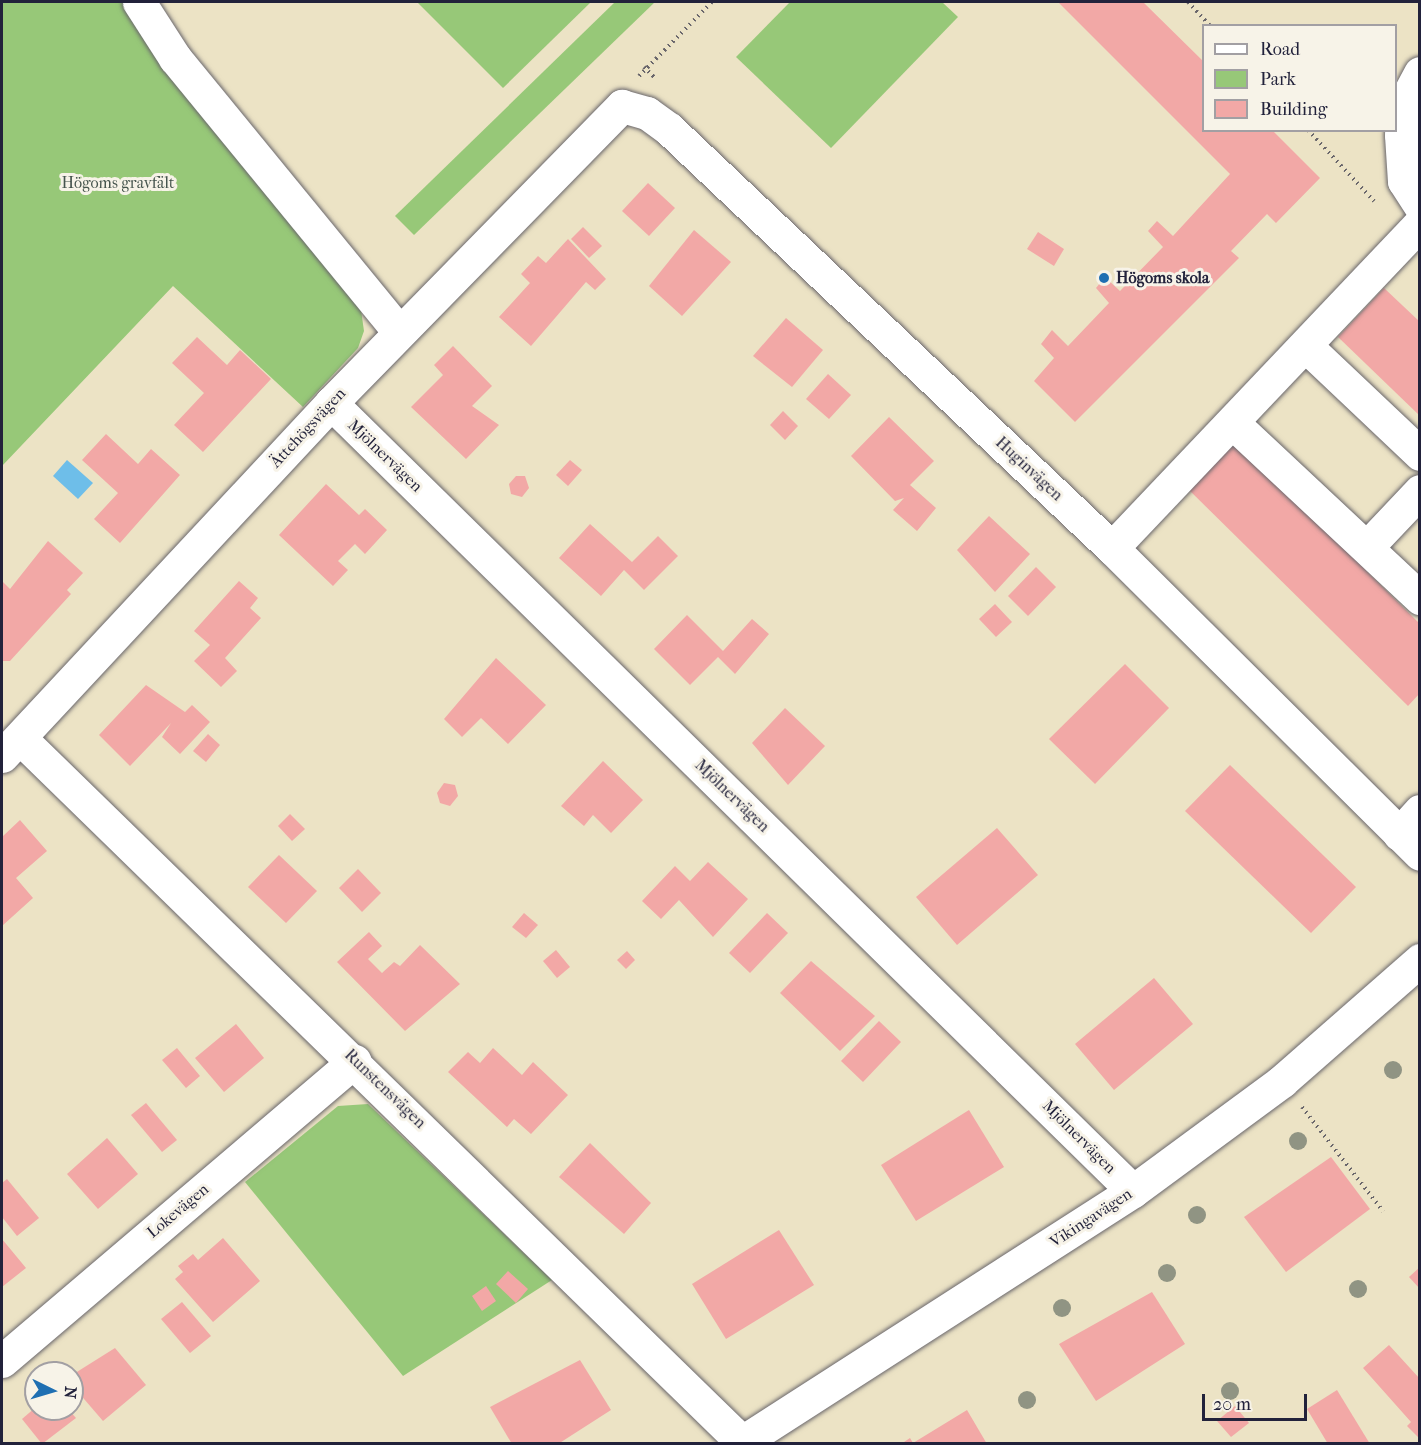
<!DOCTYPE html>
<meta charset="utf-8">
<style>
body{margin:0}
#map{position:relative;width:1421px;height:1445px;overflow:hidden;background:#ece3c5;font-family:"IM FELL French Canon",serif}
div>[style]{position:absolute}
.green>*{inset:0;background:#97c878}
.water>*{inset:0;background:#6ebee9}
.building>*{inset:0;background:#f2a8a6}
.path>*{height:4px;margin-top:-2px;transform-origin:0;background:repeating-linear-gradient(90deg,#69666b 0 1.5px,transparent 0 6px)}
.roads{filter:drop-shadow(0 0 2px #69666b) drop-shadow(0 0 2px #69666b)}
.minor>*{height:33px;margin:-16.5px;padding:0 16.5px;transform-origin:16.5px;border-radius:16.5px;background:#fff}
.trees>*{width:18px;height:18px;margin:-9px;border-radius:50%;background:#909483}
.dots>*{width:16px;height:16px;translate:-50% -50%;box-sizing:border-box;border:3px solid #f7f3e8;border-radius:50%}
span{translate:-50% -50%;white-space:nowrap;text-align:center;line-height:1.15;-webkit-text-stroke:6px #f7f3e8;paint-order:stroke}
.park-label{font-size:16px;color:#45544d}
.poi-label{font-size:16px;color:#22223b;font-weight:700}
.left{translate:0 -50%;text-align:left}
.street-label{font-size:16px;color:#22223b}
.frame{position:absolute;inset:0;border:3px solid #22223b;pointer-events:none}
.legend{position:absolute;left:1202px;top:24px;width:195px;height:108px;box-sizing:border-box;background:#f7f3e8;border:2px solid #a29fa3;margin:0;padding:8px 10px;list-style:none;font-size:18px;color:#22223b}
.legend li{display:flex;align-items:center;gap:12px;height:30px}
.legend b{width:30px;border:2px solid #a29fa3}
.north{position:absolute;left:24px;top:1361px;width:60px;height:60px;box-sizing:border-box;background:#f7f3e8;border:2px solid #a29fa3;border-radius:50%;rotate:95deg;font-size:16px;font-weight:700;line-height:24px;text-align:center;color:#22223b}
.north::after{content:'';display:block;margin:auto;width:21px;height:27px;background:#1f6fb2;clip-path:polygon(50% 0,100% 100%,50% 72%,0 100%)}
.scale{position:absolute;left:1202px;top:1394px;width:105px;height:27px;box-sizing:border-box;border:3px solid #22223b;border-top:0;padding-left:8px;font-size:18px;line-height:21px;white-space:nowrap;color:#22223b;-webkit-text-stroke:4px #f7f3e8;paint-order:stroke}
</style>
<div id="map">
<div class="green">
<div style="clip-path:polygon(2px 2px,130px 2px,361px 310px,364px 331px,358px 348px,303px 407px,173px 286px,2px 466px)"></div>
<div style="clip-path:polygon(417px 2px,591px 2px,503px 88px)"></div>
<div style="clip-path:polygon(615px 2px,655px 2px,414px 235px,395px 216px)"></div>
<div style="clip-path:polygon(790px 2px,942px 2px,958px 17px,831px 148px,736px 57px)"></div>
<div style="clip-path:polygon(368px 1104px,552px 1280px,403px 1376px,245px 1182px,338px 1106px)"></div>
</div>
<div class="water">
<div style="clip-path:polygon(67px 460px,93px 483px,78px 499px,53px 476px)"></div>
</div>
<div class="building">
<div style="clip-path:polygon(1058px 2px,1143px 2px,1204px 62px,1204px 130px,1272px 130px,1320px 178px,1276px 223px,1267px 214px,1231px 251px,1239px 258px,1075px 422px,1034px 381px,1054px 358px,1041px 344px,1052px 330px,1068px 346px,1109px 303px,1096px 288px,1105px 277px,1120px 291px,1163px 247px,1148px 231px,1157px 221px,1173px 236px,1230px 174px)"></div>
<div style="clip-path:polygon(648px 183px,675px 208px,649px 236px,622px 211px)"></div>
<div style="clip-path:polygon(583px 227px,602px 246px,589px 258px,571px 239px)"></div>
<div style="clip-path:polygon(694px 230px,731px 262px,682px 316px,649px 286px)"></div>
<div style="clip-path:polygon(1038px 232px,1064px 249px,1054px 266px,1027px 249px)"></div>
<div style="clip-path:polygon(568px 239px,606px 279px,595px 290px,586px 282px,531px 346px,499px 317px,530px 283px,521px 274px,538px 256px,546px 263px)"></div>
<div style="clip-path:polygon(1384px 288px,1420px 322px,1420px 416px,1338px 337px)"></div>
<div style="clip-path:polygon(786px 318px,823px 350px,792px 387px,753px 356px)"></div>
<div style="clip-path:polygon(197px 337px,227px 365px,240px 350px,271px 379px,203px 452px,174px 425px,204px 393px,172px 363px)"></div>
<div style="clip-path:polygon(453px 346px,492px 386px,472px 406px,499px 425px,466px 459px,411px 407px,443px 375px,434px 365px)"></div>
<div style="clip-path:polygon(828px 374px,851px 395px,829px 419px,806px 399px)"></div>
<div style="clip-path:polygon(783px 411px,798px 426px,785px 440px,770px 425px)"></div>
<div style="clip-path:polygon(889px 417px,934px 461px,910px 485px,936px 508px,917px 531px,893px 510px,904px 498px,895px 501px,851px 456px)"></div>
<div style="clip-path:polygon(106px 434px,138px 464px,151px 449px,180px 475px,120px 543px,94px 519px,118px 493px,82px 460px)"></div>
<div style="clip-path:polygon(1233px 439px,1420px 624px,1420px 693px,1408px 706px,1184px 485px)"></div>
<div style="clip-path:polygon(570px 460px,582px 470px,568px 486px,556px 475px)"></div>
<div style="clip-path:polygon(516px 476px,525px 476px,529px 488px,522px 497px,511px 494px,509px 484px)"></div>
<div style="clip-path:polygon(326px 484px,359px 515px,365px 509px,387px 530px,365px 554px,355px 544px,338px 561px,348px 570px,333px 586px,279px 535px)"></div>
<div style="clip-path:polygon(989px 516px,1030px 554px,995px 592px,957px 550px)"></div>
<div style="clip-path:polygon(590px 524px,632px 562px,658px 536px,678px 556px,644px 590px,624px 570px,601px 596px,559px 558px)"></div>
<div style="clip-path:polygon(48px 541px,83px 573px,67px 590px,71px 594px,10px 661px,2px 661px,2px 581px,10px 589px)"></div>
<div style="clip-path:polygon(1036px 567px,1056px 587px,1028px 616px,1008px 596px)"></div>
<div style="clip-path:polygon(239px 581px,258px 598px,250px 608px,261px 618px,225px 658px,237px 671px,221px 687px,194px 661px,210px 645px,194px 631px)"></div>
<div style="clip-path:polygon(995px 604px,1012px 622px,996px 637px,979px 619px)"></div>
<div style="clip-path:polygon(687px 615px,723px 651px,752px 619px,769px 634px,735px 674px,718px 657px,690px 685px,654px 649px)"></div>
<div style="clip-path:polygon(496px 658px,546px 705px,508px 744px,481px 718px,462px 737px,444px 719px)"></div>
<div style="clip-path:polygon(1125px 664px,1169px 708px,1095px 784px,1049px 739px)"></div>
<div style="clip-path:polygon(146px 685px,185px 712px,192px 705px,210px 722px,180px 754px,162px 737px,171px 723px,130px 766px,99px 735px)"></div>
<div style="clip-path:polygon(785px 708px,825px 746px,788px 785px,752px 743px)"></div>
<div style="clip-path:polygon(208px 734px,220px 745px,206px 762px,193px 751px)"></div>
<div style="clip-path:polygon(603px 761px,643px 800px,611px 833px,593px 815px,584px 826px,561px 806px)"></div>
<div style="clip-path:polygon(1230px 765px,1356px 887px,1311px 933px,1185px 811px)"></div>
<div style="clip-path:polygon(444px 783px,455px 785px,458px 796px,450px 806px,440px 803px,437px 793px)"></div>
<div style="clip-path:polygon(290px 814px,305px 829px,292px 841px,278px 826px)"></div>
<div style="clip-path:polygon(20px 820px,47px 851px,16px 878px,33px 898px,2px 926px,2px 837px)"></div>
<div style="clip-path:polygon(997px 828px,1038px 875px,957px 945px,916px 897px)"></div>
<div style="clip-path:polygon(279px 855px,317px 891px,286px 923px,248px 887px)"></div>
<div style="clip-path:polygon(708px 862px,748px 899px,713px 937px,679px 900px,661px 919px,642px 901px,675px 866px,690px 881px)"></div>
<div style="clip-path:polygon(358px 869px,381px 893px,362px 912px,339px 888px)"></div>
<div style="clip-path:polygon(524px 913px,538px 925px,526px 938px,512px 927px)"></div>
<div style="clip-path:polygon(767px 913px,788px 933px,750px 973px,729px 953px)"></div>
<div style="clip-path:polygon(369px 932px,382px 946px,368px 959px,382px 973px,394px 962px,400px 966px,420px 945px,460px 984px,405px 1031px,337px 962px)"></div>
<div style="clip-path:polygon(556px 950px,570px 967px,557px 978px,543px 961px)"></div>
<div style="clip-path:polygon(627px 951px,635px 960px,626px 969px,617px 960px)"></div>
<div style="clip-path:polygon(811px 961px,875px 1016px,840px 1051px,780px 993px)"></div>
<div style="clip-path:polygon(1154px 978px,1193px 1024px,1114px 1090px,1075px 1044px)"></div>
<div style="clip-path:polygon(879px 1021px,901px 1042px,863px 1082px,841px 1061px)"></div>
<div style="clip-path:polygon(236px 1024px,264px 1058px,224px 1092px,195px 1058px)"></div>
<div style="clip-path:polygon(177px 1048px,200px 1076px,186px 1088px,162px 1060px)"></div>
<div style="clip-path:polygon(493px 1048px,522px 1075px,533px 1062px,568px 1095px,531px 1134px,514px 1119px,507px 1127px,448px 1072px,468px 1052px,480px 1063px)"></div>
<div style="clip-path:polygon(146px 1103px,177px 1140px,162px 1152px,131px 1115px)"></div>
<div style="clip-path:polygon(969px 1110px,1004px 1167px,916px 1221px,881px 1165px)"></div>
<div style="clip-path:polygon(107px 1138px,138px 1174px,98px 1209px,67px 1174px)"></div>
<div style="clip-path:polygon(590px 1143px,651px 1203px,624px 1234px,559px 1177px)"></div>
<div style="clip-path:polygon(1331px 1157px,1370px 1209px,1286px 1272px,1244px 1217px)"></div>
<div style="clip-path:polygon(7px 1179px,39px 1218px,17px 1236px,2px 1217px,2px 1183px)"></div>
<div style="clip-path:polygon(779px 1230px,814px 1285px,726px 1339px,692px 1284px)"></div>
<div style="clip-path:polygon(223px 1238px,260px 1281px,213px 1322px,175px 1279px,183px 1272px,178px 1266px,193px 1254px,198px 1260px)"></div>
<div style="clip-path:polygon(2px 1239px,26px 1268px,2px 1287px,2px 1296px)"></div>
<div style="clip-path:polygon(1420px 1267px,1420px 1289px,1409px 1277px)"></div>
<div style="clip-path:polygon(508px 1271px,528px 1289px,516px 1303px,496px 1284px)"></div>
<div style="clip-path:polygon(486px 1286px,496px 1301px,482px 1311px,472px 1296px)"></div>
<div style="clip-path:polygon(1152px 1292px,1185px 1344px,1096px 1401px,1059px 1344px)"></div>
<div style="clip-path:polygon(182px 1302px,211px 1336px,190px 1353px,161px 1319px)"></div>
<div style="clip-path:polygon(1389px 1345px,1420px 1379px,1420px 1439px,1407px 1426px,1411px 1422px,1363px 1368px)"></div>
<div style="clip-path:polygon(115px 1348px,146px 1385px,103px 1421px,72px 1385px,72px 1375px)"></div>
<div style="clip-path:polygon(580px 1360px,611px 1410px,558px 1444px,512px 1444px,490px 1407px)"></div>
<div style="clip-path:polygon(1337px 1390px,1370px 1444px,1328px 1444px,1307px 1409px)"></div>
<div style="clip-path:polygon(1235px 1406px,1249px 1423px,1231px 1437px,1217px 1421px)"></div>
<div style="clip-path:polygon(36px 1407px,68px 1409px,76px 1418px,42px 1444px,22px 1419px)"></div>
<div style="clip-path:polygon(967px 1410px,987px 1444px,901px 1444px,910px 1438px,913px 1443px)"></div>
</div>
<div class="path">
<div style="left:1188px;top:2px;width:33px;rotate:47deg"></div>
<div style="left:644px;top:67px;width:14px;rotate:45deg"></div>
<div style="left:639px;top:76px;width:104px;rotate:-45.4deg"></div>
<div style="left:1308px;top:130px;width:97px;rotate:47.1deg"></div>
<div style="left:1302px;top:1107px;width:132px;rotate:52.1deg"></div>
</div>
<div class="roads">
<div class="minor">
<div style="left:139px;top:2px;width:67px;rotate:57.3deg"></div>
<div style="left:175px;top:58px;width:354px;rotate:50.7deg"></div>
<div style="left:1420px;top:73px;width:27px;rotate:118deg"></div>
<div style="left:1407px;top:97px;width:38px;rotate:99deg"></div>
<div style="left:1401px;top:135px;width:46px;rotate:86.3deg"></div>
<div style="left:1404px;top:181px;width:30px;rotate:57deg"></div>
<div style="left:1307px;top:347px;width:156px;rotate:43.4deg"></div>
<div style="left:331px;top:403px;width:1124px;rotate:44.5deg"></div>
<div style="left:1234px;top:424px;width:255px;rotate:43.1deg"></div>
<div style="left:1367px;top:547px;width:77px;rotate:-46.6deg"></div>
<div style="left:1112px;top:548px;width:447px;rotate:-46.5deg"></div>
<div style="left:21px;top:739px;width:1010px;rotate:44.28deg"></div>
<div style="left:2px;top:756px;width:483px;rotate:-47deg"></div>
<div style="left:331px;top:403px;width:416px;rotate:-45.6deg"></div>
<div style="left:622px;top:106px;width:26px;rotate:16deg"></div>
<div style="left:647px;top:113px;width:27px;rotate:36deg"></div>
<div style="left:669px;top:129px;width:610px;rotate:43.41deg"></div>
<div style="left:1112px;top:548px;width:434px;rotate:44.8deg"></div>
<div style="left:1399px;top:834px;width:31px;rotate:-48deg"></div>
<div style="left:2px;top:1361px;width:463px;rotate:-40.4deg"></div>
<div style="left:739px;top:1444px;width:468px;rotate:-32.7deg"></div>
<div style="left:1133px;top:1191px;width:185px;rotate:-36.4deg"></div>
<div style="left:1282px;top:1081px;width:184px;rotate:-41.2deg"></div>
</div>
</div>
<div class="trees">
<div style="left:1393px;top:1070px"></div>
<div style="left:1298px;top:1141px"></div>
<div style="left:1197px;top:1215px"></div>
<div style="left:1167px;top:1273px"></div>
<div style="left:1358px;top:1289px"></div>
<div style="left:1062px;top:1308px"></div>
<div style="left:1230px;top:1391px"></div>
<div style="left:1027px;top:1400px"></div>
</div>
<div class="dots">
<div style="left:1104px;top:278px;background:#1f6fb2"></div>
</div>
<div class="park-label">
<span style="left:118px;top:183px">Högoms gravfält</span>
</div>
<div class="poi-label">
<span class="left" style="left:1116px;top:278px">Högoms skola</span>
</div>
<div class="street-label">
<span style="left:308px;top:428px;rotate:-47deg">Ättehögsvägen</span>
<span style="left:385px;top:456px;rotate:44deg">Mjölnervägen</span>
<span style="left:1029px;top:469px;rotate:43deg">Huginvägen</span>
<span style="left:732px;top:796px;rotate:44deg">Mjölnervägen</span>
<span style="left:385px;top:1089px;rotate:44deg">Runstensvägen</span>
<span style="left:1079px;top:1137px;rotate:45deg">Mjölnervägen</span>
<span style="left:178px;top:1211px;rotate:-40deg">Lokevägen</span>
<span style="left:1091px;top:1218px;rotate:-33deg">Vikingavägen</span>
</div>
<div class="frame"></div>
<ul class="legend">
<li><b style="height:8px;background:#fff"></b>Road</li>
<li><b style="height:16px;background:#97c878"></b>Park</li>
<li><b style="height:16px;background:#f2a8a6"></b>Building</li>
</ul>
<div class="north">N</div>
<div class="scale">20 m</div>
</div>
